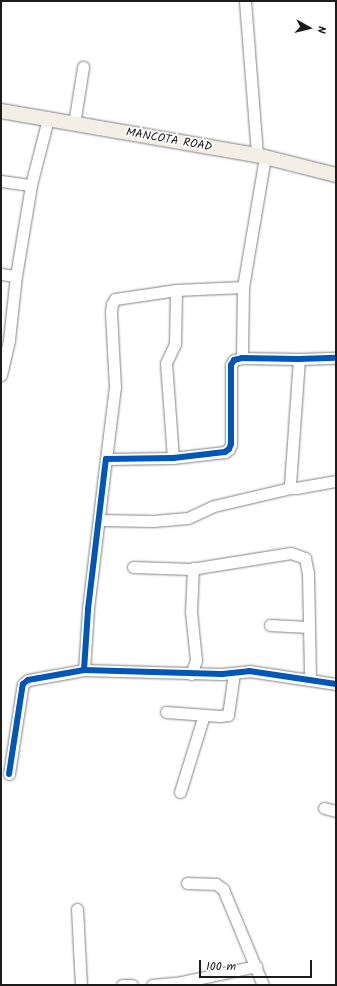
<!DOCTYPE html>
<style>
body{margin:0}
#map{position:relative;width:337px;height:986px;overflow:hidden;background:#fff;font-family:Kalam,sans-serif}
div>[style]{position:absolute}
.roads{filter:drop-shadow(0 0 1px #828282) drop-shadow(0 0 1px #828282)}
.minor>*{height:11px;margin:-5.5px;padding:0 5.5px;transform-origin:5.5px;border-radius:5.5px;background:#fff}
.major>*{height:14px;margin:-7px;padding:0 7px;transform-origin:7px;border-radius:7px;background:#f3efe6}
.cycleway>*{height:6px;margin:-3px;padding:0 3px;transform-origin:3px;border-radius:3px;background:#0057b8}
span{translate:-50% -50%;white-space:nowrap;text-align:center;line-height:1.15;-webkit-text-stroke:3.5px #fff;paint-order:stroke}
.street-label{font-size:12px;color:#1c1c1c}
.frame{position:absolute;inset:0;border:2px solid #1c1c1c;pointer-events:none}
.north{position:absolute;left:289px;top:8px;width:40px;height:40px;-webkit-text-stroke:3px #fff;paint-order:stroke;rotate:98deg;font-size:11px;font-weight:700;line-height:16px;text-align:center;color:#1c1c1c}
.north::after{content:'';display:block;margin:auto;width:14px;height:18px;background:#1c1c1c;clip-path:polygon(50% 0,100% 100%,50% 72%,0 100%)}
.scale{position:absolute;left:199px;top:960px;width:113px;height:18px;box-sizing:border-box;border:2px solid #1c1c1c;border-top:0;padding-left:5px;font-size:12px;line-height:14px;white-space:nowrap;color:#1c1c1c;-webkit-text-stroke:3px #fff;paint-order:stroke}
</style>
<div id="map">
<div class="roads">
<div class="minor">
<div style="left:245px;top:1px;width:154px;rotate:85.5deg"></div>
<div style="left:74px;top:124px;width:58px;rotate:-81deg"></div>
<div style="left:1px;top:181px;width:30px;rotate:8deg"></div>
<div style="left:1px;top:274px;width:15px;rotate:8deg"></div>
<div style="left:242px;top:358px;width:71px;rotate:-89.2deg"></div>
<div style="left:243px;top:287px;width:132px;rotate:-80.4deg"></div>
<div style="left:299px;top:359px;width:125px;rotate:94.1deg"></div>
<div style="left:290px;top:484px;width:4px;rotate:76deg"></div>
<div style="left:291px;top:488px;width:5px"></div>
<div style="left:296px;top:488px;width:41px;rotate:-9.9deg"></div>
<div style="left:1px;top:375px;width:36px;rotate:-77deg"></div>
<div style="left:9px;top:340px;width:64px;rotate:-83.8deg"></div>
<div style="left:16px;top:276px;width:92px;rotate:-80.6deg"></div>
<div style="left:31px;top:185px;width:68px;rotate:-75.6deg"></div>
<div style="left:173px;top:458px;width:95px;rotate:-94.2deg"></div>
<div style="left:166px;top:363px;width:21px;rotate:-65deg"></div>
<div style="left:175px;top:344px;width:54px;rotate:-88.9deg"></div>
<div style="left:106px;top:459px;width:73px;rotate:-82.9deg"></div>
<div style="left:115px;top:387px;width:75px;rotate:-93.1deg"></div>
<div style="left:111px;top:312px;width:8px;rotate:-83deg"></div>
<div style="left:112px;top:304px;width:6px;rotate:-59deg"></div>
<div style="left:115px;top:299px;width:62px;rotate:-8.4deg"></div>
<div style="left:176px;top:290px;width:67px;rotate:-2.6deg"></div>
<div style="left:100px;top:520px;width:53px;rotate:1.1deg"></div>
<div style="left:153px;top:521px;width:35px;rotate:-5deg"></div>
<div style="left:188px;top:518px;width:29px;rotate:-25deg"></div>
<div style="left:214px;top:506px;width:79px;rotate:-13.2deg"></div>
<div style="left:133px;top:567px;width:58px;rotate:2deg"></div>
<div style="left:191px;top:569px;width:101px;rotate:-9.1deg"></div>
<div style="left:291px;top:553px;width:15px;rotate:20deg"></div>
<div style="left:305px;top:558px;width:15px;rotate:79deg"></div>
<div style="left:308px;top:573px;width:106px;rotate:88.9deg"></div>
<div style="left:270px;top:625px;width:38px;rotate:3deg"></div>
<div style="left:84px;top:670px;width:61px;rotate:-86.2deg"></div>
<div style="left:88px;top:609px;width:151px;rotate:-83.2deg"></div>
<div style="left:106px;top:459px;width:67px;rotate:-0.9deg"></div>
<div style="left:173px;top:458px;width:52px;rotate:-6.6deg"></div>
<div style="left:225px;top:452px;width:5px;rotate:-37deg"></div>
<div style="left:229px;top:449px;width:5px;rotate:-68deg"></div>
<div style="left:231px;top:444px;width:79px;rotate:-90deg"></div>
<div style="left:231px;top:365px;width:6px;rotate:-59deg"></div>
<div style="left:234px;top:360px;width:8px;rotate:-14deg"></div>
<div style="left:242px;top:358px;width:57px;rotate:1deg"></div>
<div style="left:299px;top:359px;width:37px;rotate:-2deg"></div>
<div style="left:191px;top:674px;width:15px;rotate:-70deg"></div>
<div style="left:196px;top:660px;width:48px;rotate:-95.9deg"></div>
<div style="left:191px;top:612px;width:44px;rotate:-87.4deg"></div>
<div style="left:166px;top:712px;width:54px;rotate:4.2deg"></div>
<div style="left:220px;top:716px;width:8px;rotate:-7deg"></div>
<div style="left:228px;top:715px;width:42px;rotate:-81.9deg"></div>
<div style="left:9px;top:774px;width:86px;rotate:-81.3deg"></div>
<div style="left:22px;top:689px;width:5px;rotate:-79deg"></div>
<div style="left:23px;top:684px;width:6px;rotate:-39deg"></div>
<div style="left:28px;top:680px;width:57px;rotate:-10.1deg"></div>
<div style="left:84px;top:670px;width:138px;rotate:1.7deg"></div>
<div style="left:222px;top:674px;width:27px;rotate:-6deg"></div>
<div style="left:249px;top:671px;width:88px;rotate:8.5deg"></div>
<div style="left:180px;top:792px;width:81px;rotate:-72.7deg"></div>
<div style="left:324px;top:808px;width:12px;rotate:14deg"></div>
<div style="left:187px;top:883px;width:29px;rotate:2deg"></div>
<div style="left:216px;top:884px;width:9px;rotate:36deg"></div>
<div style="left:223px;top:889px;width:104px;rotate:67.4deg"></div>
<div style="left:77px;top:909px;width:76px;rotate:87deg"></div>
<div style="left:122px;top:985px;width:10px"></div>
<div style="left:152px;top:985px;width:25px;rotate:-5deg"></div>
<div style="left:177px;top:983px;width:81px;rotate:-12.1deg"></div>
</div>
<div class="major">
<div style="left:1px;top:111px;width:260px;rotate:9.8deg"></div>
<div style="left:257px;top:155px;width:81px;rotate:14.2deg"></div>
</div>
</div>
<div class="cycleway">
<div style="left:84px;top:670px;width:61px;rotate:-86.2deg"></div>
<div style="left:88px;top:609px;width:151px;rotate:-83.2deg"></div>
<div style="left:106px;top:459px;width:67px;rotate:-0.9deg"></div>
<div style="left:173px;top:458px;width:52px;rotate:-6.6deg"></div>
<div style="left:225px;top:452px;width:5px;rotate:-37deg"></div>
<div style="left:229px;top:449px;width:5px;rotate:-68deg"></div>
<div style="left:231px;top:444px;width:79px;rotate:-90deg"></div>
<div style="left:231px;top:365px;width:6px;rotate:-59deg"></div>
<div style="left:234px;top:360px;width:8px;rotate:-14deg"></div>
<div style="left:242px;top:358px;width:57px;rotate:1deg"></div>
<div style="left:299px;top:359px;width:37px;rotate:-2deg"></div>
<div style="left:9px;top:774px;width:86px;rotate:-81.3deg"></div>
<div style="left:22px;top:689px;width:5px;rotate:-79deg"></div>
<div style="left:23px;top:684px;width:6px;rotate:-39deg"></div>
<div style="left:28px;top:680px;width:57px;rotate:-10.1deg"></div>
<div style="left:84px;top:670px;width:138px;rotate:1.7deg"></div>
<div style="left:222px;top:674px;width:27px;rotate:-6deg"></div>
<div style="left:249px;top:671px;width:88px;rotate:8.5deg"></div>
</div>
<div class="street-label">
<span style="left:169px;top:140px;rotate:10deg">MANCOTA ROAD</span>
</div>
<div class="frame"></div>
<div class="north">N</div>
<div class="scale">100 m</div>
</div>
